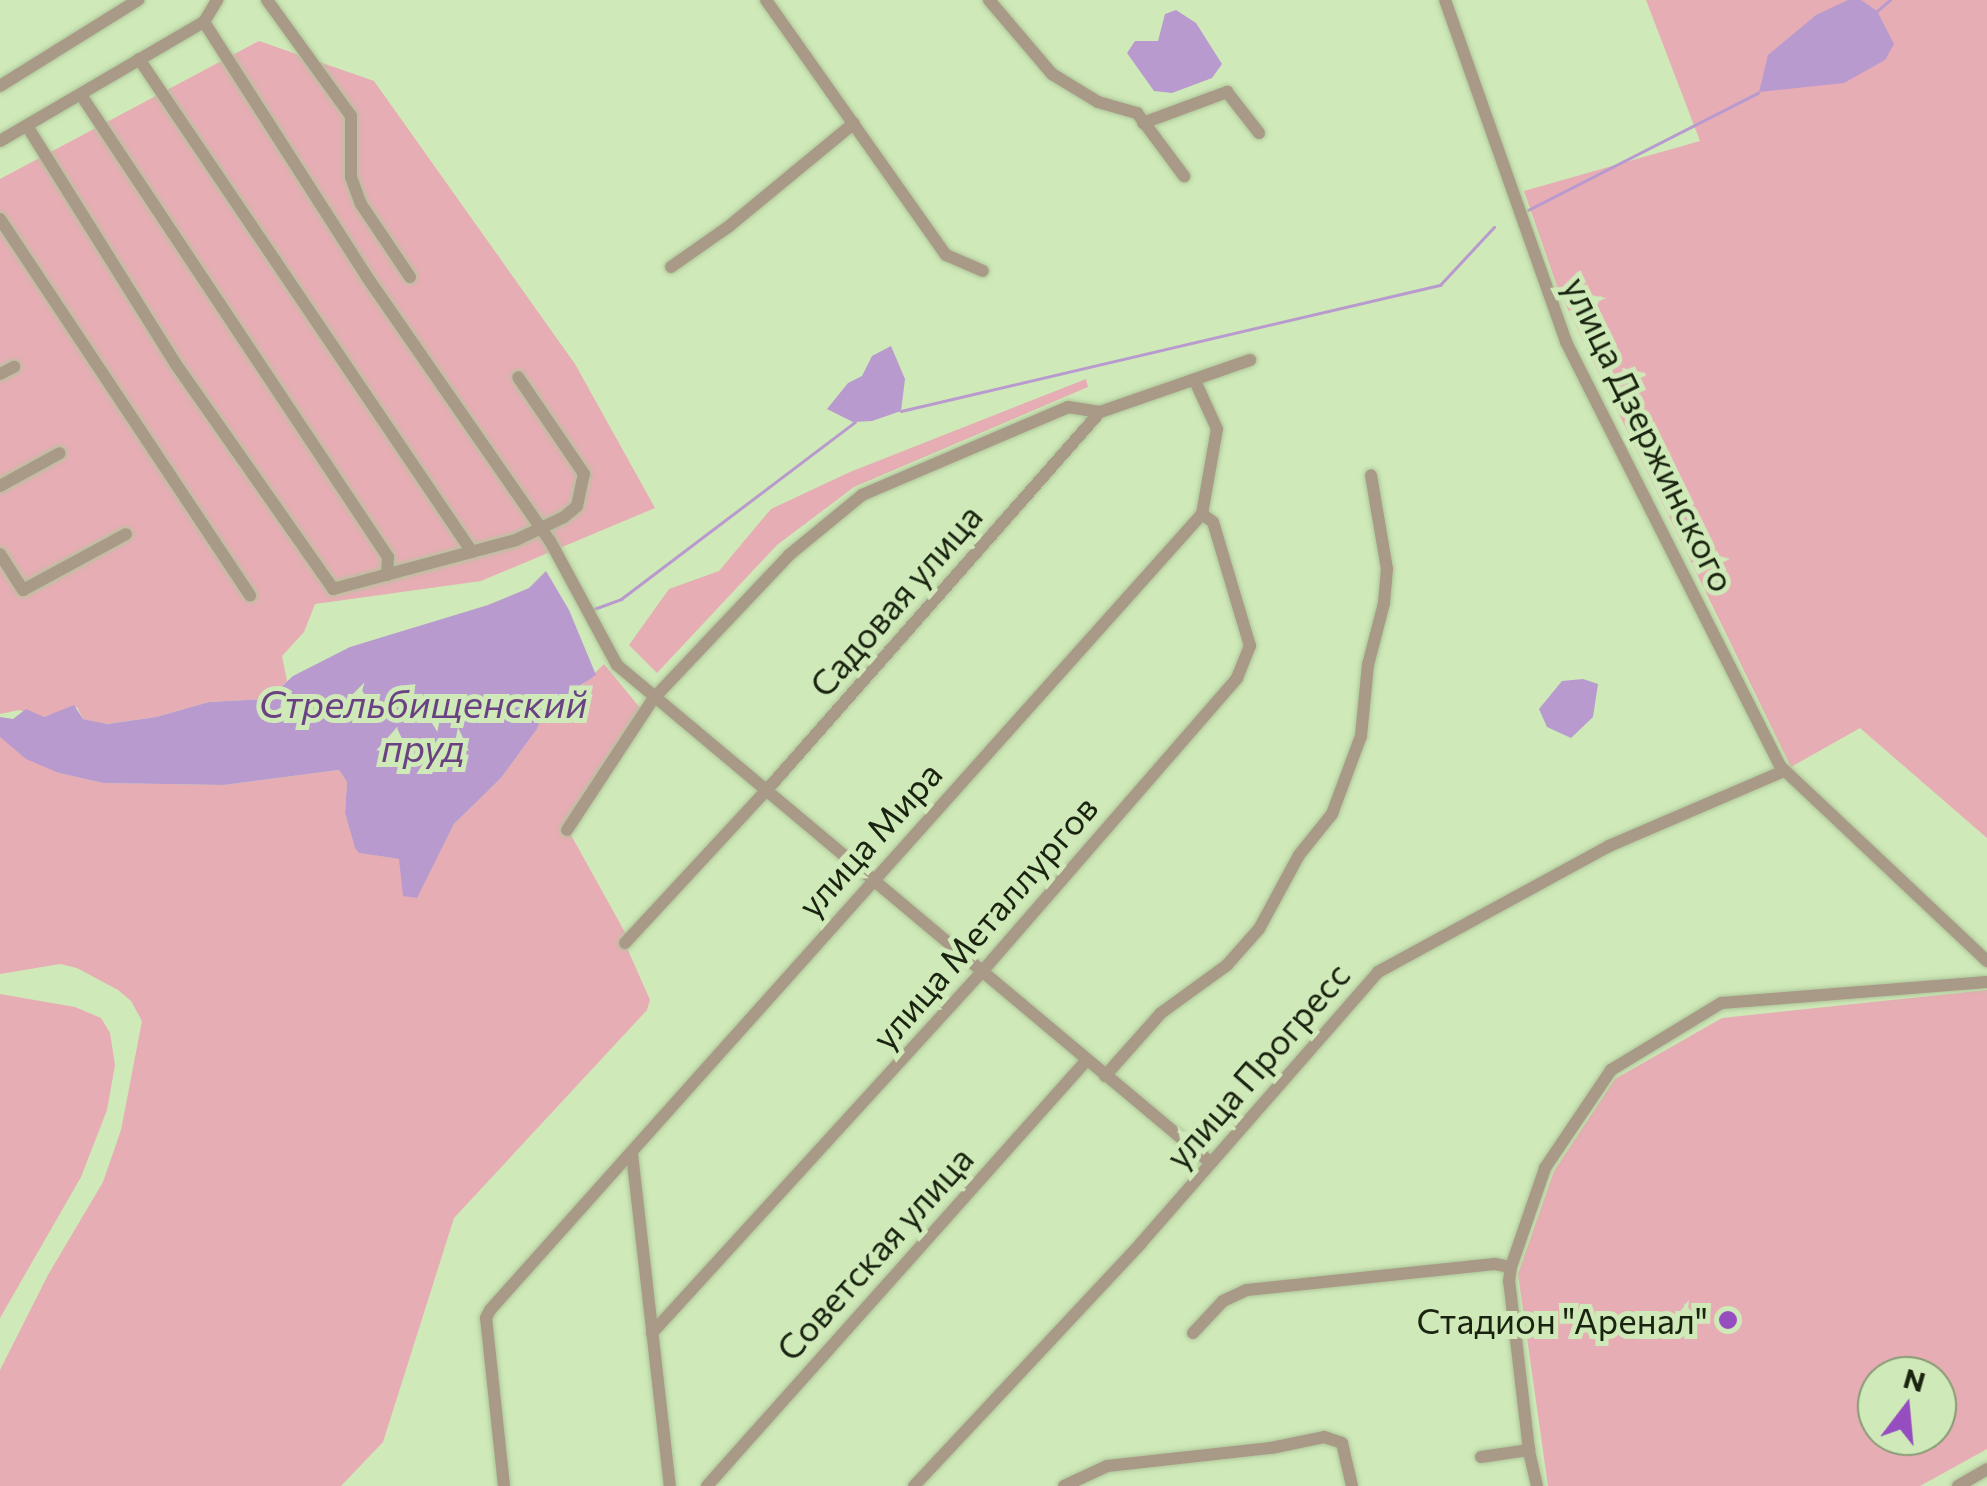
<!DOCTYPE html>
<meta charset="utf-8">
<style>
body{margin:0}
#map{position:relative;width:1987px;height:1486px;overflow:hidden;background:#cfe9b8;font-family:Commissioner,sans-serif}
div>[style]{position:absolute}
.green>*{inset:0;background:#e7adb4}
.water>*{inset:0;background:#b89acf}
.stream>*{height:2.5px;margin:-1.25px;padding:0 1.25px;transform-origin:1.25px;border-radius:1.25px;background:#b89acf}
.roads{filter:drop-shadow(0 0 2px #aec59a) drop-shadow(0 0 2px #aec59a)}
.minor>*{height:12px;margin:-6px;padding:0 6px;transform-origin:6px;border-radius:6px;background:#a99987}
.dots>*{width:28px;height:28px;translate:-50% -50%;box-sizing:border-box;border:5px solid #cfe9b8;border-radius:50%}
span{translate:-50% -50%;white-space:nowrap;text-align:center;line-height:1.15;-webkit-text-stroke:10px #cfe9b8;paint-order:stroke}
.street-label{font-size:35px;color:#192310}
.poi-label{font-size:35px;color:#192310}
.right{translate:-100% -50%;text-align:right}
.water-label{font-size:38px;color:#6a4284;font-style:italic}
.north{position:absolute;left:1857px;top:1356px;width:100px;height:100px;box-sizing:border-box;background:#cfe9b8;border:2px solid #869a75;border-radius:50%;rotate:16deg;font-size:28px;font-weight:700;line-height:40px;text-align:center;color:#192310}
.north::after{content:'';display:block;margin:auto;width:35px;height:45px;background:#954dc0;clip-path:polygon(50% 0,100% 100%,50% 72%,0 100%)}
</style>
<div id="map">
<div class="green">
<div style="clip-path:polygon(1646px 0,1987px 0,1987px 838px,1860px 728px,1791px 767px,1558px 289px,1524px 191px,1700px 141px)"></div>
<div style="clip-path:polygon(259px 41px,374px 81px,575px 364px,655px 508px,481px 581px,315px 604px,304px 632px,282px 656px,287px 681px,268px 699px,209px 702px,156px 717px,106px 724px,83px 719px,77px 707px,43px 717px,19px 710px,0 714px,0 179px)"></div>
<div style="clip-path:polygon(1086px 379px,1088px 387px,854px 487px,777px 545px,657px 673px,629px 645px,669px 589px,719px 571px,771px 509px,850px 472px)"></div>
<div style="clip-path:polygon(604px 664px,641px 709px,566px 826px,627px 936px,627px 948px,650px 1000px,647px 1010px,454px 1218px,383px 1442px,341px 1486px,0 1486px,0 1370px,48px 1275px,103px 1182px,121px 1130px,142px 1021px,131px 1001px,118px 990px,77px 968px,60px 964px,0 974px,0 737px,59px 773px,103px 783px,224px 785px,339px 770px,347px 782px,345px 813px,355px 847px,360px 853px,399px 859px,417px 897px,454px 824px,501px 778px,537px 729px,544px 710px,571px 696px)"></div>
<div style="clip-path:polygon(evenodd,1987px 990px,1987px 1449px,1920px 1486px,1548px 1486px,1518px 1274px,1554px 1171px,1615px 1079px,1722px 1018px,1987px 990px,1877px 1376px,1937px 1376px,1937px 1436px,1877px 1436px,1877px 1376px)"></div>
<div style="clip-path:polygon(0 994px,75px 1007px,101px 1018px,110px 1033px,115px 1065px,107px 1110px,81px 1177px,0 1318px)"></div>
</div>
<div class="water">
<div style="clip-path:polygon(1848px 0,1861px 0,1877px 11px,1894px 44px,1885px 60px,1844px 83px,1759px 92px,1768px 55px,1816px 15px)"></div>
<div style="clip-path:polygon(1176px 10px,1196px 23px,1222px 64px,1212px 78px,1172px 93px,1154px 91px,1127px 53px,1135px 41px,1158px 41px,1165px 14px)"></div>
<div style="clip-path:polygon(891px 346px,905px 379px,901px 411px,872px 421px,853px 422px,827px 409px,848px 383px,862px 376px,872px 356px)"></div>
<div style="clip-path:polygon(546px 571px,569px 610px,596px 675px,544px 710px,537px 729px,501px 778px,454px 824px,417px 898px,403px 896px,399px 859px,359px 853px,355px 848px,345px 813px,347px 782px,339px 770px,224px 785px,103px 783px,59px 773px,26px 759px,0 737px,0 717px,13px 719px,26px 709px,44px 717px,74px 705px,83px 719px,107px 724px,156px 717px,209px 702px,268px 699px,293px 676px,350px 647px,488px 605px,529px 588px)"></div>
<div style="clip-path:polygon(1583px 679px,1598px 684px,1593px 717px,1571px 738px,1547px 727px,1539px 709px,1562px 681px)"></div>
</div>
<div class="stream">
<div style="left:1876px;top:12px;width:18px;rotate:-41deg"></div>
<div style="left:1528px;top:210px;width:258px;rotate:-27deg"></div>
<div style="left:901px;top:411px;width:554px;rotate:-13.16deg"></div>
<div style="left:1440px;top:285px;width:79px;rotate:-47deg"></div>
<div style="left:594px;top:609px;width:29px;rotate:-20deg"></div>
<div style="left:621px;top:599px;width:293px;rotate:-37.1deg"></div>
</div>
<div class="roads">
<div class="minor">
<div style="left:267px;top:0;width:143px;rotate:54.1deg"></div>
<div style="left:351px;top:116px;width:61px;rotate:90deg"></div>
<div style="left:351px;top:177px;width:29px;rotate:70deg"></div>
<div style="left:361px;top:204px;width:88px;rotate:56.1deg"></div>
<div style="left:766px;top:0;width:312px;rotate:54.8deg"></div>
<div style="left:946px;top:255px;width:40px;rotate:23.4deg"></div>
<div style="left:989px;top:0;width:97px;rotate:49.6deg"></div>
<div style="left:1052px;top:74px;width:54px;rotate:31.3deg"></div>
<div style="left:1098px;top:102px;width:41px;rotate:15.8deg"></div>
<div style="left:1137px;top:113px;width:79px;rotate:53.3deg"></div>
<div style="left:1445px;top:0;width:363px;rotate:70.5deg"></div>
<div style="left:1566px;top:342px;width:476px;rotate:63.2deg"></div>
<div style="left:1781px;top:767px;width:283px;rotate:43.3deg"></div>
<div style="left:204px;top:22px;width:303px;rotate:57.4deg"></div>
<div style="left:367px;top:277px;width:321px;rotate:55.3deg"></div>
<div style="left:550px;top:541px;width:141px;rotate:61.6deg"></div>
<div style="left:617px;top:665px;width:775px;rotate:39.98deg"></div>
<div style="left:139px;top:59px;width:595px;rotate:55.96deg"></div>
<div style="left:0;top:86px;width:163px;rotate:-31.9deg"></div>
<div style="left:81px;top:95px;width:555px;rotate:56.4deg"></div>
<div style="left:388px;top:557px;width:18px;rotate:93deg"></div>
<div style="left:1143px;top:123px;width:90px;rotate:-20.3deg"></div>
<div style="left:1227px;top:92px;width:52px;rotate:52deg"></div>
<div style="left:27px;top:126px;width:279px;rotate:58deg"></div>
<div style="left:175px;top:363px;width:276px;rotate:55deg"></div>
<div style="left:333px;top:589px;width:189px;rotate:-15deg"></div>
<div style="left:516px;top:540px;width:53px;rotate:-25.6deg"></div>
<div style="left:564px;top:517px;width:17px;rotate:-40deg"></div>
<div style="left:577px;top:506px;width:33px;rotate:-78deg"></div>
<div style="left:584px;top:474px;width:117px;rotate:-124.2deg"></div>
<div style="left:0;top:141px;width:236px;rotate:-30.3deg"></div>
<div style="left:204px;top:22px;width:26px;rotate:-59deg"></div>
<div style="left:0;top:219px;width:452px;rotate:56.4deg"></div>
<div style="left:671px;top:267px;width:70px;rotate:-35.1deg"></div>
<div style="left:728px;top:227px;width:163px;rotate:-39.5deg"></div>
<div style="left:0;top:374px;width:16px;rotate:-27deg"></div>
<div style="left:0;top:486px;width:68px;rotate:-28.8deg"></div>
<div style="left:0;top:554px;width:43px;rotate:57.4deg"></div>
<div style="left:23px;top:590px;width:117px;rotate:-28.5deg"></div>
<div style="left:567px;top:830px;width:157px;rotate:-56.7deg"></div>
<div style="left:653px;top:699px;width:198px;rotate:-46.6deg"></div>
<div style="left:789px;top:555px;width:94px;rotate:-39.4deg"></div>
<div style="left:862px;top:495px;width:224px;rotate:-23.1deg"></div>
<div style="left:1068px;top:407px;width:32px;rotate:9deg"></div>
<div style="left:625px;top:943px;width:207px;rotate:-47.2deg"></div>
<div style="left:766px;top:791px;width:505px;rotate:-48.61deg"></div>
<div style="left:1100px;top:412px;width:159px;rotate:-19.1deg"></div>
<div style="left:1105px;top:1076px;width:84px;rotate:-48.4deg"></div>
<div style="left:1161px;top:1013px;width:82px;rotate:-36deg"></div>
<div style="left:1227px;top:965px;width:48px;rotate:-48.4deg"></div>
<div style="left:1259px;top:929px;width:84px;rotate:-61.6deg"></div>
<div style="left:1299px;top:855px;width:53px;rotate:-51.2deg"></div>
<div style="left:1332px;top:814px;width:83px;rotate:-69.6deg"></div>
<div style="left:1361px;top:736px;width:71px;rotate:-84.4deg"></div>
<div style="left:1368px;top:665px;width:64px;rotate:-75.5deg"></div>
<div style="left:1384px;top:603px;width:34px;rotate:-85deg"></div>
<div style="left:1387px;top:569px;width:95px;rotate:-99.7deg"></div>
<div style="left:632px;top:1154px;width:334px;rotate:83.5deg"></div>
<div style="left:652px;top:1333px;width:486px;rotate:-47.6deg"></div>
<div style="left:980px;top:974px;width:392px;rotate:-49deg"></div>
<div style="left:1237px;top:678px;width:35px;rotate:-68deg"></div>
<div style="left:1250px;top:646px;width:129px;rotate:-106.6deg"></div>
<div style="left:1213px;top:522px;width:14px;rotate:-144deg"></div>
<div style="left:1193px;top:1333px;width:44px;rotate:-46.8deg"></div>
<div style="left:1223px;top:1301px;width:26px;rotate:-25deg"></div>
<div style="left:1247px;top:1290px;width:249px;rotate:-6deg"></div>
<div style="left:1495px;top:1264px;width:16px;rotate:11deg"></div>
<div style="left:1481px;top:1457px;width:49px;rotate:-8.3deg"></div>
<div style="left:504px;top:1486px;width:169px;rotate:-96.1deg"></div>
<div style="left:486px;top:1318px;width:9px;rotate:-63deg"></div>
<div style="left:490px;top:1310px;width:1068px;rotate:-48.19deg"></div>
<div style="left:1202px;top:514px;width:86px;rotate:-80deg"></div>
<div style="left:1217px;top:429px;width:53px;rotate:-114.6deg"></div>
<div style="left:707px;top:1486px;width:569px;rotate:-48.27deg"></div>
<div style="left:914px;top:1486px;width:333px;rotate:-46.9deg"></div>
<div style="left:1141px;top:1243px;width:360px;rotate:-48.8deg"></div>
<div style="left:1378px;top:972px;width:263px;rotate:-28.6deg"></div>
<div style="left:1609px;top:846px;width:190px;rotate:-23.2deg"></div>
<div style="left:1064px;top:1486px;width:47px;rotate:-24.9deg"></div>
<div style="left:1107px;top:1466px;width:165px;rotate:-6.3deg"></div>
<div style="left:1271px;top:1448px;width:54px;rotate:-11.7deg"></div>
<div style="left:1324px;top:1437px;width:19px;rotate:18deg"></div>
<div style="left:1342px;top:1443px;width:44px;rotate:76.9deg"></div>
<div style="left:1537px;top:1486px;width:37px;rotate:-103deg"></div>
<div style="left:1529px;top:1450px;width:170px;rotate:-96.7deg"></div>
<div style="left:1509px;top:1281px;width:14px;rotate:-82deg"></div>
<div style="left:1511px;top:1267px;width:105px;rotate:-71deg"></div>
<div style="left:1545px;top:1168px;width:118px;rotate:-56deg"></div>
<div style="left:1611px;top:1070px;width:129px;rotate:-31.3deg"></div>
<div style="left:1721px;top:1003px;width:267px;rotate:-4.5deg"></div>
<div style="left:1958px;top:1486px;width:34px;rotate:-30deg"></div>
</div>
</div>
<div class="dots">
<div style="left:1728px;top:1320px;background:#954dc0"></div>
</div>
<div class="street-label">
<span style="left:1650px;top:434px;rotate:64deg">улица Дзержинского</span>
<span style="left:895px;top:600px;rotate:-49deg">Садовая улица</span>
<span style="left:869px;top:839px;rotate:-48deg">улица Мира</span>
<span style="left:984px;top:922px;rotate:-49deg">улица Металлургов</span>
<span style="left:1257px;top:1065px;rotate:-49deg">улица Прогресс</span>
<span style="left:874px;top:1253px;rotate:-48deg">Советская улица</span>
</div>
<div class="poi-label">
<span class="right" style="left:1708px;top:1320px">Стадион "Аренал"</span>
</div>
<div class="water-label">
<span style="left:423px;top:725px">Стрельбищенский<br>пруд</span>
</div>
<div class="north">N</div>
</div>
